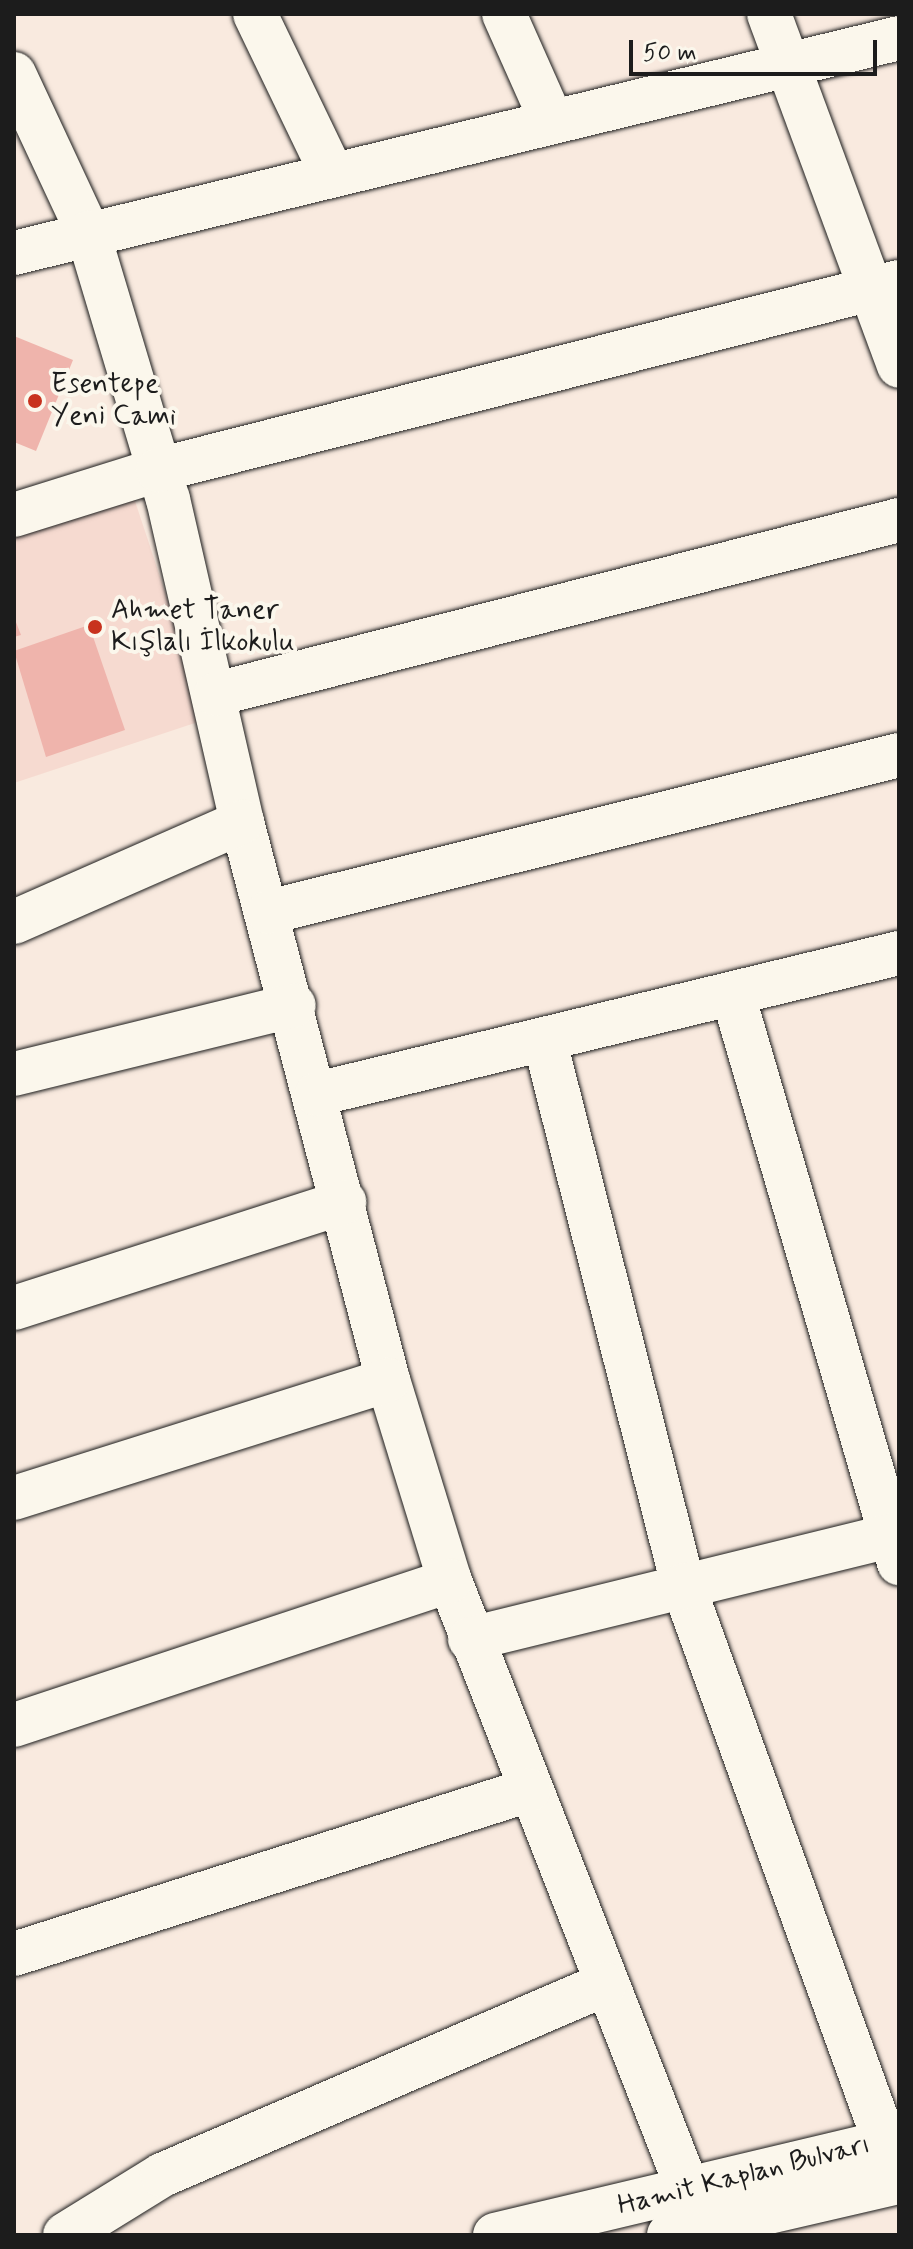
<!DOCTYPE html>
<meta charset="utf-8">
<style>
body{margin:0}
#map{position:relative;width:913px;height:2249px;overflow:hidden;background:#f9eadf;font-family:Mynerve,sans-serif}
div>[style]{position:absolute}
.built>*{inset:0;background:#f6dad0}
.building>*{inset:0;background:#efb4ac}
.roads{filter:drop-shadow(0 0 2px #1c1c1c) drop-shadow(0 0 2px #1c1c1c)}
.minor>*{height:44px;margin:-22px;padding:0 22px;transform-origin:22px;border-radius:22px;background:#fbf7ec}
.major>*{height:44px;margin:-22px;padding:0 22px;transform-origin:22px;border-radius:22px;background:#fbf7ec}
.dots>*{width:22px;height:22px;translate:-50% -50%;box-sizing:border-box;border:4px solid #fbf7ec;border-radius:50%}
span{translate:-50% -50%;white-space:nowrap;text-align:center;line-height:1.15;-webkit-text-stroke:8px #fbf7ec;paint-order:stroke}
.poi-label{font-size:28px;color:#1c1c1c}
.left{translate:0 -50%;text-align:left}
.street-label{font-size:28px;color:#1c1c1c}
.frame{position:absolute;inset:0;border:16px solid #1c1c1c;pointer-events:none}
.scale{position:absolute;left:629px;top:40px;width:248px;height:36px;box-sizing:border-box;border:4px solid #1c1c1c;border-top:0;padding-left:10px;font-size:24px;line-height:28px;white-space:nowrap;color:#1c1c1c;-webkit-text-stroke:6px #fbf7ec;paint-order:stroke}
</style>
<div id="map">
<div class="built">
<div style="clip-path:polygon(133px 495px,207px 719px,14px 783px,14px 535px)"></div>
</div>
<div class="building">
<div style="clip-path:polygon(14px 336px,73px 360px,36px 451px,14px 442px)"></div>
<div style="clip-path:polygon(14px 617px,21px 635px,14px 637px)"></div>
<div style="clip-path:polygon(89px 625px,125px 730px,46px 757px,14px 651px)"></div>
</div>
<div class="roads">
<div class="minor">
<div style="left:255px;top:14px;width:178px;rotate:64.3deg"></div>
<div style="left:504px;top:14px;width:118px;rotate:66deg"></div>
<div style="left:769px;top:14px;width:375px;rotate:69.7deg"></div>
<div style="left:14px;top:74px;width:175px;rotate:65deg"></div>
<div style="left:88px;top:233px;width:278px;rotate:73.3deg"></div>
<div style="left:168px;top:499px;width:331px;rotate:77.1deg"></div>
<div style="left:242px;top:822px;width:577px;rotate:75.34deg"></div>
<div style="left:388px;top:1380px;width:210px;rotate:72.9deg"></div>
<div style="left:450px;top:1581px;width:689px;rotate:68.65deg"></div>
<div style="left:14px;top:253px;width:911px;rotate:-13.65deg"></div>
<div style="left:14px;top:515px;width:151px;rotate:-17.4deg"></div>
<div style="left:158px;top:470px;width:764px;rotate:-14.24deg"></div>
<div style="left:216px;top:694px;width:705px;rotate:-14.29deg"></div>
<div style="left:269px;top:912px;width:649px;rotate:-13.99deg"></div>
<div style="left:14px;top:922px;width:249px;rotate:-23.7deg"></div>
<div style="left:733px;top:995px;width:592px;rotate:73.71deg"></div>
<div style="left:545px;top:1042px;width:560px;rotate:75.74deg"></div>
<div style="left:683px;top:1585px;width:592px;rotate:70.07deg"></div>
<div style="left:14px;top:1074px;width:288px;rotate:-13.8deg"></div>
<div style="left:317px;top:1094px;width:599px;rotate:-13.62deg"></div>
<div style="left:14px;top:1308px;width:347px;rotate:-17.8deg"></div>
<div style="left:14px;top:1498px;width:392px;rotate:-17.5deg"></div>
<div style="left:470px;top:1639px;width:442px;rotate:-13.8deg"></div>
<div style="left:14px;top:1725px;width:459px;rotate:-18.3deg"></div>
<div style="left:14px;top:1954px;width:540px;rotate:-17.66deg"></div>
<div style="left:65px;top:2235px;width:114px;rotate:-31.7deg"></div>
<div style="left:162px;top:2175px;width:482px;rotate:-23.3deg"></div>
</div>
<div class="major">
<div style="left:495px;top:2235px;width:415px;rotate:-13.4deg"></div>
<div style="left:669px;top:2235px;width:236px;rotate:-13deg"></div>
</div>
</div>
<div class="dots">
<div style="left:35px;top:401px;background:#c8321e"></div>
<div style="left:95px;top:627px;background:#c8321e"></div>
</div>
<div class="poi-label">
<span class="left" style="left:51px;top:401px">Esentepe<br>Yeni Cami</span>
<span class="left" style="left:111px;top:627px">Ahmet Taner<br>Kışlalı İlkokulu</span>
</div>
<div class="street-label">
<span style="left:744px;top:2176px;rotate:-14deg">Hamit Kaplan Bulvarı</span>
</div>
<div class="frame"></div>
<div class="scale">50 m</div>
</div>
